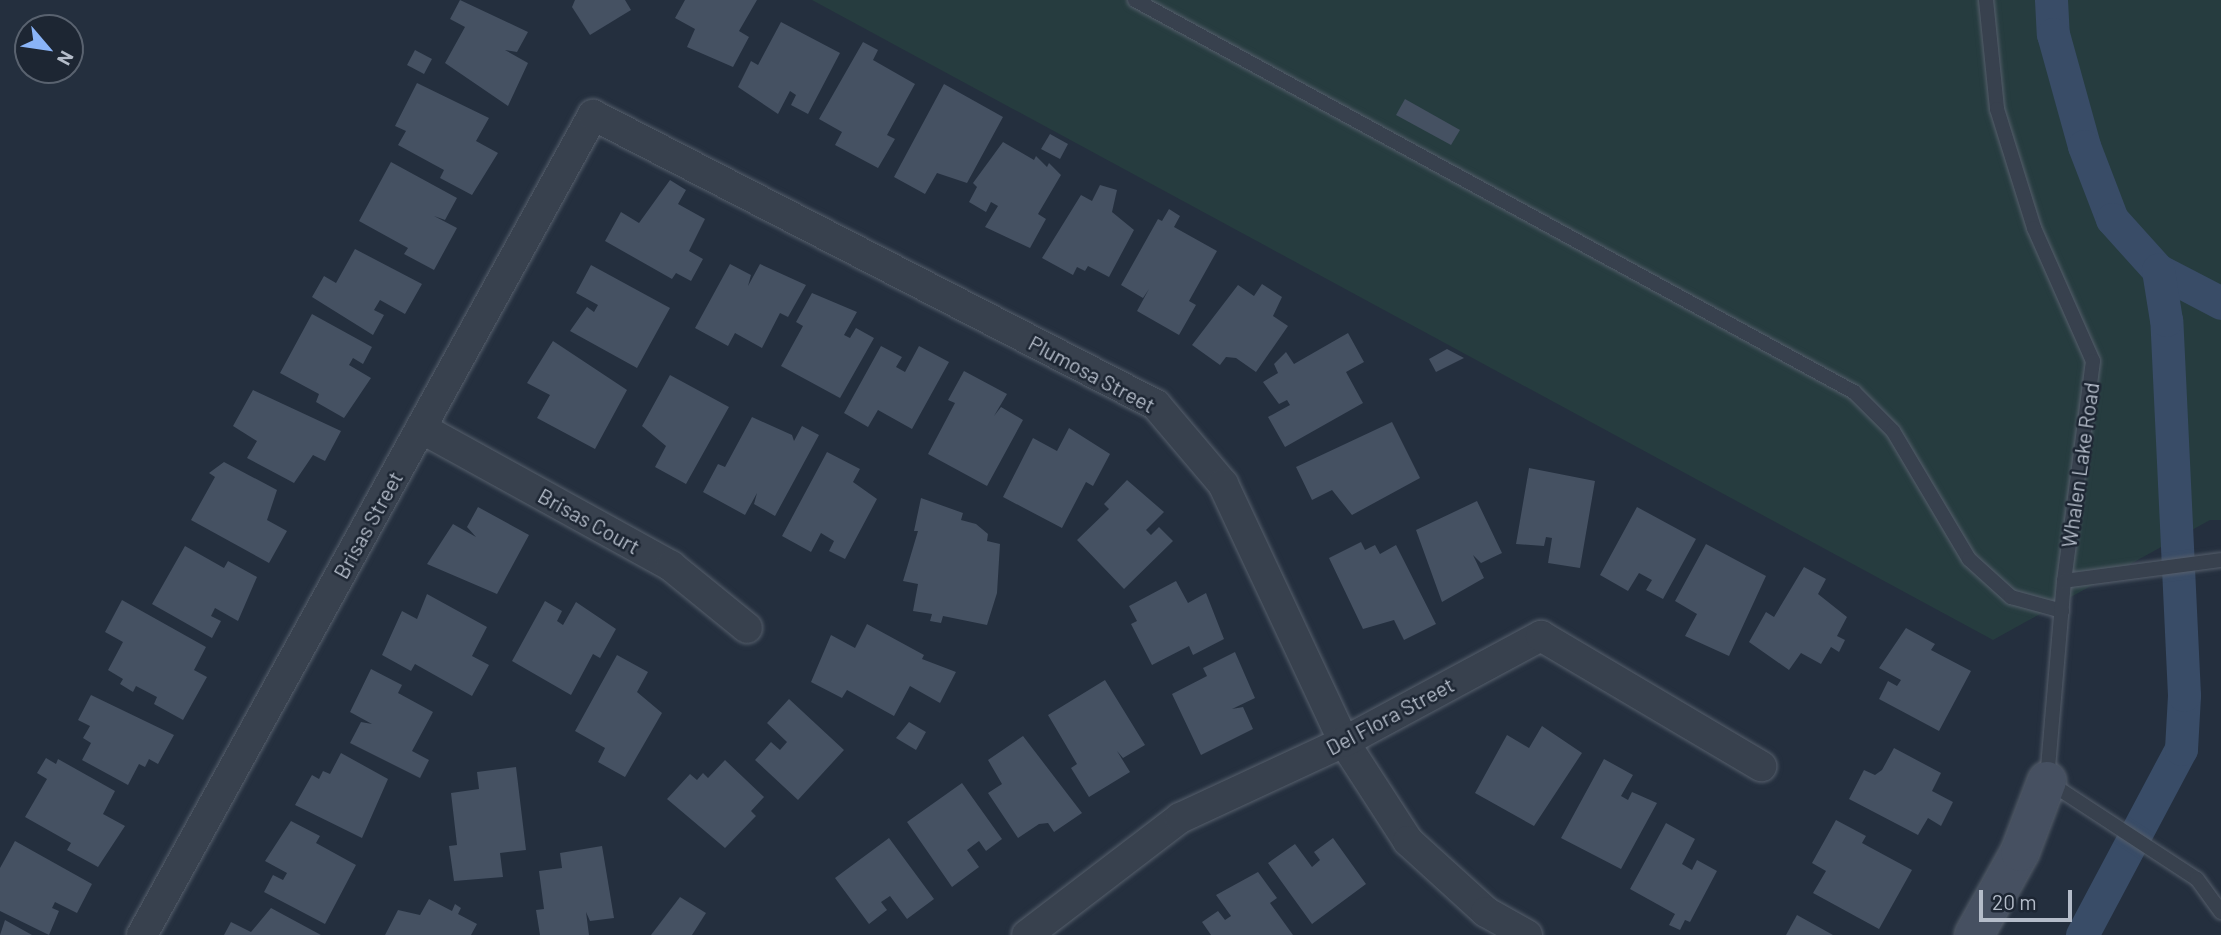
<!DOCTYPE html>
<style>
body{margin:0}
#map{position:relative;width:2221px;height:935px;overflow:hidden;background:#242f3e;font-family:Barlow,sans-serif}
div>[style]{position:absolute}
.green>*{inset:0;background:#263c3f}
.canal>*{height:33px;margin:-16.5px;padding:0 16.5px;transform-origin:16.5px;border-radius:16.5px;background:#394c67}
.building>*{inset:0;background:#455162}
.roads{filter:drop-shadow(0 0 2px #565f6c) drop-shadow(0 0 2px #565f6c)}
.lane>*{height:14px;margin:-7px;padding:0 7px;transform-origin:7px;border-radius:7px;background:#38414e}
.street>*{height:30px;margin:-15px;padding:0 15px;transform-origin:15px;border-radius:15px;background:#38414e}
.secondary>*{height:38px;margin:-19px;padding:0 19px;transform-origin:19px;border-radius:19px;background:#465061}
span{translate:-50% -50%;white-space:nowrap;text-align:center;line-height:1.15;-webkit-text-stroke:5px #1d2633;paint-order:stroke}
.street-label{font-size:21px;color:#b4bcc9}
.north{position:absolute;left:14px;top:14px;width:70px;height:70px;box-sizing:border-box;background:#1d2633;border:2px solid #59626f;border-radius:50%;rotate:119deg;font-size:19px;font-weight:700;line-height:28px;text-align:center;color:#b4bcc9}
.north::after{content:'';display:block;margin:auto;width:24px;height:32px;background:#8ab4f8;clip-path:polygon(50% 0,100% 100%,50% 72%,0 100%)}
.scale{position:absolute;left:1979px;top:890px;width:93px;height:32px;box-sizing:border-box;border:4px solid #b4bcc9;border-top:0;padding-left:9px;font-size:21px;line-height:24px;white-space:nowrap;color:#b4bcc9;-webkit-text-stroke:5px #1d2633;paint-order:stroke}
</style>
<div id="map">
<div class="green">
<div style="clip-path:polygon(812px 0,2221px 0,2221px 520px,2210px 520px,1993px 640px)"></div>
</div>
<div class="canal">
<div style="left:2051px;top:0;width:34px;rotate:87deg"></div>
<div style="left:2053px;top:34px;width:116px;rotate:74.5deg"></div>
<div style="left:2084px;top:146px;width:78px;rotate:69deg"></div>
<div style="left:2112px;top:219px;width:69px;rotate:48deg"></div>
<div style="left:2158px;top:270px;width:71px;rotate:27.6deg"></div>
<div style="left:2082px;top:935px;width:211px;rotate:-62deg"></div>
<div style="left:2181px;top:749px;width:54px;rotate:-86.8deg"></div>
<div style="left:2184px;top:695px;width:375px;rotate:-92.7deg"></div>
<div style="left:2166px;top:320px;width:51px;rotate:-99.1deg"></div>
</div>
<div class="building">
<div style="clip-path:polygon(460px 0,528px 32px,517px 52px,505px 50px,528px 63px,508px 106px,445px 63px,465px 27px,450px 19px)"></div>
<div style="clip-path:polygon(575px 0,625px 0,631px 10px,590px 35px,572px 7px)"></div>
<div style="clip-path:polygon(685px 0,757px 0,739px 31px,749px 37px,733px 67px,687px 47px,695px 29px,675px 18px)"></div>
<div style="clip-path:polygon(781px 22px,840px 53px,808px 114px,791px 105px,796px 95px,790px 91px,778px 114px,738px 87px,751px 61px,758px 65px)"></div>
<div style="clip-path:polygon(863px 42px,878px 50px,873px 60px,915px 84px,887px 135px,895px 139px,878px 168px,835px 145px,842px 132px,819px 119px)"></div>
<div style="clip-path:polygon(415px 50px,432px 59px,424px 74px,407px 65px)"></div>
<div style="clip-path:polygon(417px 83px,489px 118px,476px 141px,498px 153px,472px 195px,440px 178px,444px 170px,398px 145px,406px 131px,395px 126px)"></div>
<div style="clip-path:polygon(944px 84px,1003px 117px,967px 183px,937px 173px,925px 194px,894px 177px)"></div>
<div style="clip-path:polygon(1405px 99px,1460px 130px,1451px 145px,1396px 115px)"></div>
<div style="clip-path:polygon(1050px 134px,1068px 144px,1060px 159px,1041px 149px)"></div>
<div style="clip-path:polygon(1003px 142px,1034px 160px,1036px 156px,1047px 167px,1049px 163px,1061px 175px,1038px 214px,1046px 219px,1030px 248px,985px 227px,998px 206px,991px 202px,986px 212px,969px 202px,977px 187px,973px 183px)"></div>
<div style="clip-path:polygon(391px 162px,457px 198px,445px 220px,434px 216px,457px 228px,434px 270px,404px 254px,408px 248px,359px 221px)"></div>
<div style="clip-path:polygon(670px 180px,686px 190px,678px 204px,705px 219px,689px 251px,703px 259px,691px 281px,676px 273px,672px 279px,605px 241px,621px 212px,639px 223px)"></div>
<div style="clip-path:polygon(1100px 185px,1117px 190px,1112px 212px,1134px 230px,1109px 277px,1088px 266px,1085px 271px,1077px 267px,1073px 275px,1042px 258px,1081px 195px,1092px 201px)"></div>
<div style="clip-path:polygon(1169px 209px,1180px 216px,1174px 227px,1217px 251px,1189px 301px,1196px 305px,1179px 335px,1137px 311px,1149px 289px,1143px 298px,1121px 285px,1158px 219px,1162px 221px)"></div>
<div style="clip-path:polygon(355px 249px,422px 284px,405px 314px,380px 300px,374px 310px,384px 315px,373px 335px,312px 297px,324px 276px,336px 283px)"></div>
<div style="clip-path:polygon(730px 264px,751px 275px,748px 286px,760px 264px,806px 285px,788px 317px,780px 313px,762px 348px,735px 333px,728px 346px,695px 328px)"></div>
<div style="clip-path:polygon(591px 265px,670px 308px,637px 368px,570px 331px,587px 307px,594px 312px,598px 305px,576px 293px)"></div>
<div style="clip-path:polygon(1262px 284px,1282px 297px,1273px 316px,1288px 326px,1256px 372px,1236px 358px,1226px 357px,1220px 365px,1192px 345px,1238px 285px,1254px 296px)"></div>
<div style="clip-path:polygon(812px 293px,857px 312px,844px 335px,850px 338px,856px 328px,874px 338px,840px 398px,781px 366px,803px 326px,796px 322px)"></div>
<div style="clip-path:polygon(312px 314px,372px 347px,363px 364px,353px 358px,349px 365px,371px 378px,344px 418px,316px 402px,319px 394px,280px 373px)"></div>
<div style="clip-path:polygon(1348px 333px,1364px 362px,1346px 372px,1363px 403px,1285px 447px,1268px 417px,1290px 405px,1287px 400px,1279px 404px,1263px 382px,1278px 373px,1274px 364px,1286px 352px,1294px 364px)"></div>
<div style="clip-path:polygon(553px 341px,627px 390px,595px 449px,537px 418px,550px 395px,527px 383px)"></div>
<div style="clip-path:polygon(881px 346px,902px 357px,896px 367px,905px 372px,919px 346px,949px 362px,912px 429px,878px 410px,868px 427px,844px 413px)"></div>
<div style="clip-path:polygon(1447px 349px,1464px 358px,1436px 372px,1429px 359px)"></div>
<div style="clip-path:polygon(964px 371px,1007px 394px,994px 416px,1001px 407px,1023px 420px,987px 486px,928px 454px,955px 403px,948px 400px)"></div>
<div style="clip-path:polygon(670px 375px,729px 407px,686px 484px,655px 467px,666px 446px,642px 426px)"></div>
<div style="clip-path:polygon(253px 390px,341px 431px,325px 461px,313px 455px,294px 483px,247px 458px,257px 441px,233px 426px)"></div>
<div style="clip-path:polygon(752px 417px,792px 435px,794px 441px,802px 426px,819px 435px,775px 516px,754px 504px,757px 493px,745px 515px,703px 492px,718px 464px,725px 467px)"></div>
<div style="clip-path:polygon(1392px 422px,1420px 478px,1352px 515px,1332px 490px,1312px 500px,1296px 467px)"></div>
<div style="clip-path:polygon(1069px 428px,1110px 454px,1093px 486px,1086px 482px,1062px 528px,1003px 497px,1033px 438px,1057px 451px)"></div>
<div style="clip-path:polygon(827px 452px,860px 469px,853px 482px,877px 499px,845px 559px,829px 551px,834px 541px,821px 533px,811px 552px,782px 536px)"></div>
<div style="clip-path:polygon(224px 462px,277px 490px,267px 520px,287px 531px,269px 563px,191px 520px,215px 477px,209px 473px)"></div>
<div style="clip-path:polygon(1529px 468px,1595px 481px,1580px 568px,1548px 563px,1552px 538px,1546px 537px,1544px 546px,1516px 544px)"></div>
<div style="clip-path:polygon(1127px 480px,1164px 512px,1146px 530px,1151px 535px,1159px 527px,1173px 541px,1124px 589px,1077px 540px,1109px 509px,1104px 504px)"></div>
<div style="clip-path:polygon(921px 498px,963px 513px,961px 520px,976px 524px,988px 534px,987px 541px,1000px 544px,997px 593px,987px 625px,943px 616px,941px 623px,930px 621px,932px 614px,913px 611px,918px 584px,903px 581px,918px 531px,914px 531px)"></div>
<div style="clip-path:polygon(1477px 501px,1502px 553px,1481px 563px,1473px 555px,1484px 578px,1442px 602px,1416px 530px)"></div>
<div style="clip-path:polygon(478px 507px,529px 535px,497px 594px,427px 564px,453px 524px,476px 537px,467px 527px)"></div>
<div style="clip-path:polygon(1637px 507px,1696px 539px,1663px 599px,1646px 590px,1652px 580px,1639px 573px,1628px 591px,1600px 575px)"></div>
<div style="clip-path:polygon(1361px 542px,1365px 550px,1375px 545px,1380px 554px,1396px 545px,1436px 624px,1404px 640px,1394px 620px,1363px 629px,1329px 558px)"></div>
<div style="clip-path:polygon(1706px 544px,1766px 576px,1729px 656px,1685px 636px,1697px 614px,1675px 601px)"></div>
<div style="clip-path:polygon(185px 546px,224px 568px,228px 561px,257px 577px,238px 621px,215px 608px,211px 616px,221px 621px,212px 638px,152px 604px)"></div>
<div style="clip-path:polygon(1804px 567px,1826px 579px,1818px 594px,1847px 617px,1837px 636px,1845px 640px,1839px 652px,1831px 647px,1821px 664px,1801px 653px,1789px 670px,1749px 642px,1766px 612px,1774px 617px)"></div>
<div style="clip-path:polygon(1176px 581px,1188px 603px,1206px 593px,1224px 639px,1193px 655px,1189px 646px,1152px 665px,1131px 624px,1137px 621px,1129px 606px)"></div>
<div style="clip-path:polygon(427px 594px,487px 627px,472px 656px,489px 665px,472px 696px,415px 664px,411px 671px,382px 655px,402px 611px,417px 619px)"></div>
<div style="clip-path:polygon(122px 600px,206px 647px,194px 670px,207px 677px,183px 720px,154px 704px,157px 697px,136px 686px,133px 692px,120px 684px,123px 679px,108px 670px,123px 642px,105px 632px)"></div>
<div style="clip-path:polygon(545px 601px,562px 611px,557px 621px,563px 625px,576px 602px,616px 629px,600px 658px,593px 654px,571px 695px,512px 661px)"></div>
<div style="clip-path:polygon(867px 624px,924px 655px,922px 659px,956px 672px,940px 703px,910px 686px,894px 716px,847px 690px,842px 698px,811px 682px,831px 635px,855px 648px)"></div>
<div style="clip-path:polygon(1906px 628px,1935px 644px,1931px 650px,1971px 671px,1939px 731px,1879px 699px,1888px 681px,1897px 686px,1901px 680px,1879px 668px)"></div>
<div style="clip-path:polygon(1235px 652px,1255px 698px,1232px 709px,1243px 707px,1253px 729px,1201px 755px,1172px 694px,1207px 676px,1203px 668px)"></div>
<div style="clip-path:polygon(617px 655px,648px 672px,637px 692px,662px 713px,625px 777px,598px 762px,605px 748px,575px 731px)"></div>
<div style="clip-path:polygon(371px 669px,402px 685px,398px 693px,433px 712px,412px 751px,429px 760px,420px 778px,350px 743px,361px 722px,372px 724px,350px 712px)"></div>
<div style="clip-path:polygon(1105px 680px,1145px 745px,1123px 758px,1117px 751px,1130px 772px,1089px 797px,1071px 768px,1077px 764px,1048px 715px)"></div>
<div style="clip-path:polygon(91px 695px,174px 735px,158px 764px,149px 759px,145px 767px,139px 764px,128px 785px,82px 760px,91px 743px,83px 738px,90px 726px,78px 720px)"></div>
<div style="clip-path:polygon(789px 699px,844px 750px,798px 800px,755px 760px,771px 742px,780px 750px,787px 742px,767px 723px)"></div>
<div style="clip-path:polygon(909px 722px,926px 732px,916px 750px,896px 738px)"></div>
<div style="clip-path:polygon(1542px 726px,1582px 753px,1534px 826px,1475px 793px,1507px 735px,1529px 748px)"></div>
<div style="clip-path:polygon(1023px 736px,1082px 813px,1054px 832px,1048px 823px,1039px 824px,1018px 838px,988px 793px,1002px 784px,988px 760px)"></div>
<div style="clip-path:polygon(1894px 748px,1941px 773px,1932px 791px,1953px 802px,1941px 826px,1928px 818px,1918px 835px,1849px 799px,1864px 770px,1875px 775px,1882px 770px)"></div>
<div style="clip-path:polygon(341px 753px,388px 779px,362px 838px,295px 805px,312px 775px,319px 779px,323px 771px,330px 774px)"></div>
<div style="clip-path:polygon(46px 758px,56px 764px,58px 759px,115px 791px,103px 814px,125px 826px,98px 867px,67px 850px,71px 843px,25px 817px,47px 779px,37px 773px)"></div>
<div style="clip-path:polygon(1604px 759px,1633px 775px,1621px 796px,1628px 800px,1632px 792px,1657px 803px,1621px 869px,1561px 838px)"></div>
<div style="clip-path:polygon(725px 760px,764px 797px,751px 811px,756px 816px,725px 848px,667px 799px,690px 774px,697px 780px,703px 773px,708px 778px)"></div>
<div style="clip-path:polygon(516px 767px,526px 850px,500px 853px,503px 877px,454px 881px,449px 846px,457px 845px,451px 793px,479px 789px,477px 772px)"></div>
<div style="clip-path:polygon(962px 783px,1002px 839px,986px 851px,979px 841px,967px 850px,979px 867px,952px 887px,907px 822px)"></div>
<div style="clip-path:polygon(1836px 820px,1866px 836px,1862px 843px,1912px 870px,1879px 929px,1813px 893px,1826px 871px,1812px 863px)"></div>
<div style="clip-path:polygon(291px 821px,320px 836px,316px 843px,356px 865px,325px 924px,264px 892px,273px 875px,283px 880px,287px 873px,265px 861px)"></div>
<div style="clip-path:polygon(1666px 823px,1695px 839px,1682px 864px,1692px 870px,1697px 860px,1717px 871px,1690px 922px,1685px 920px,1680px 930px,1669px 925px,1675px 914px,1630px 889px)"></div>
<div style="clip-path:polygon(889px 838px,934px 899px,907px 919px,890px 896px,881px 902px,887px 910px,869px 924px,835px 878px)"></div>
<div style="clip-path:polygon(1333px 838px,1366px 884px,1312px 924px,1268px 863px,1295px 844px,1312px 867px,1320px 860px,1314px 852px)"></div>
<div style="clip-path:polygon(15px 841px,92px 884px,77px 913px,55px 902px,52px 908px,59px 911px,49px 935px,0 911px,0 868px)"></div>
<div style="clip-path:polygon(602px 846px,614px 918px,590px 921px,586px 912px,589px 935px,540px 935px,536px 910px,544px 909px,539px 871px,562px 868px,560px 853px)"></div>
<div style="clip-path:polygon(1258px 872px,1277px 898px,1270px 903px,1293px 935px,1211px 935px,1202px 922px,1218px 911px,1225px 920px,1231px 916px,1216px 895px)"></div>
<div style="clip-path:polygon(680px 897px,706px 913px,692px 935px,651px 935px)"></div>
<div style="clip-path:polygon(429px 899px,452px 911px,455px 904px,461px 908px,458px 914px,477px 924px,471px 935px,385px 935px,398px 910px,420px 915px)"></div>
<div style="clip-path:polygon(271px 908px,321px 935px,224px 935px,231px 922px,251px 932px)"></div>
<div style="clip-path:polygon(1797px 915px,1833px 935px,1786px 935px)"></div>
<div style="clip-path:polygon(5px 920px,32px 935px,0 935px)"></div>
</div>
<div class="roads">
<div class="lane">
<div style="left:1135px;top:0;width:819px;rotate:28.6deg"></div>
<div style="left:1854px;top:392px;width:55px;rotate:45deg"></div>
<div style="left:1893px;top:431px;width:149px;rotate:59.3deg"></div>
<div style="left:1969px;top:559px;width:57px;rotate:42.1deg"></div>
<div style="left:2011px;top:597px;width:53px;rotate:15.4deg"></div>
<div style="left:1986px;top:0;width:110px;rotate:84.2deg"></div>
<div style="left:1997px;top:109px;width:125px;rotate:72.7deg"></div>
<div style="left:2034px;top:228px;width:145px;rotate:66.1deg"></div>
<div style="left:2093px;top:361px;width:222px;rotate:97.5deg"></div>
<div style="left:2064px;top:581px;width:201px;rotate:94.9deg"></div>
<div style="left:2047px;top:781px;width:179px;rotate:33.2deg"></div>
<div style="left:2197px;top:879px;width:41px;rotate:54deg"></div>
<div style="left:2064px;top:581px;width:158px;rotate:-7.6deg"></div>
</div>
<div class="street">
<div style="left:421px;top:428px;width:286px;rotate:28.9deg"></div>
<div style="left:671px;top:566px;width:98px;rotate:39.2deg"></div>
<div style="left:142px;top:935px;width:936px;rotate:-61.19deg"></div>
<div style="left:593px;top:115px;width:633px;rotate:27.25deg"></div>
<div style="left:1156px;top:405px;width:104px;rotate:49.7deg"></div>
<div style="left:1223px;top:484px;width:285px;rotate:64.9deg"></div>
<div style="left:1344px;top:742px;width:118px;rotate:57.1deg"></div>
<div style="left:1408px;top:841px;width:105px;rotate:42.3deg"></div>
<div style="left:1486px;top:912px;width:47px;rotate:29.3deg"></div>
<div style="left:1027px;top:935px;width:193px;rotate:-37.4deg"></div>
<div style="left:1180px;top:818px;width:181px;rotate:-24.9deg"></div>
<div style="left:1344px;top:742px;width:224px;rotate:-28.3deg"></div>
<div style="left:1541px;top:636px;width:256px;rotate:30.6deg"></div>
</div>
<div class="secondary">
<div style="left:1974px;top:935px;width:95px;rotate:-61deg"></div>
<div style="left:2020px;top:852px;width:76px;rotate:-69.2deg"></div>
</div>
</div>
<div class="street-label">
<span style="left:1092px;top:374px;rotate:28deg">Plumosa Street</span>
<span style="left:2080px;top:465px;rotate:-82deg">Whalen Lake Road</span>
<span style="left:589px;top:521px;rotate:29deg">Brisas Court</span>
<span style="left:368px;top:525px;rotate:-61deg">Brisas Street</span>
<span style="left:1390px;top:716px;rotate:-28deg">Del Flora Street</span>
</div>
<div class="north">N</div>
<div class="scale">20 m</div>
</div>
